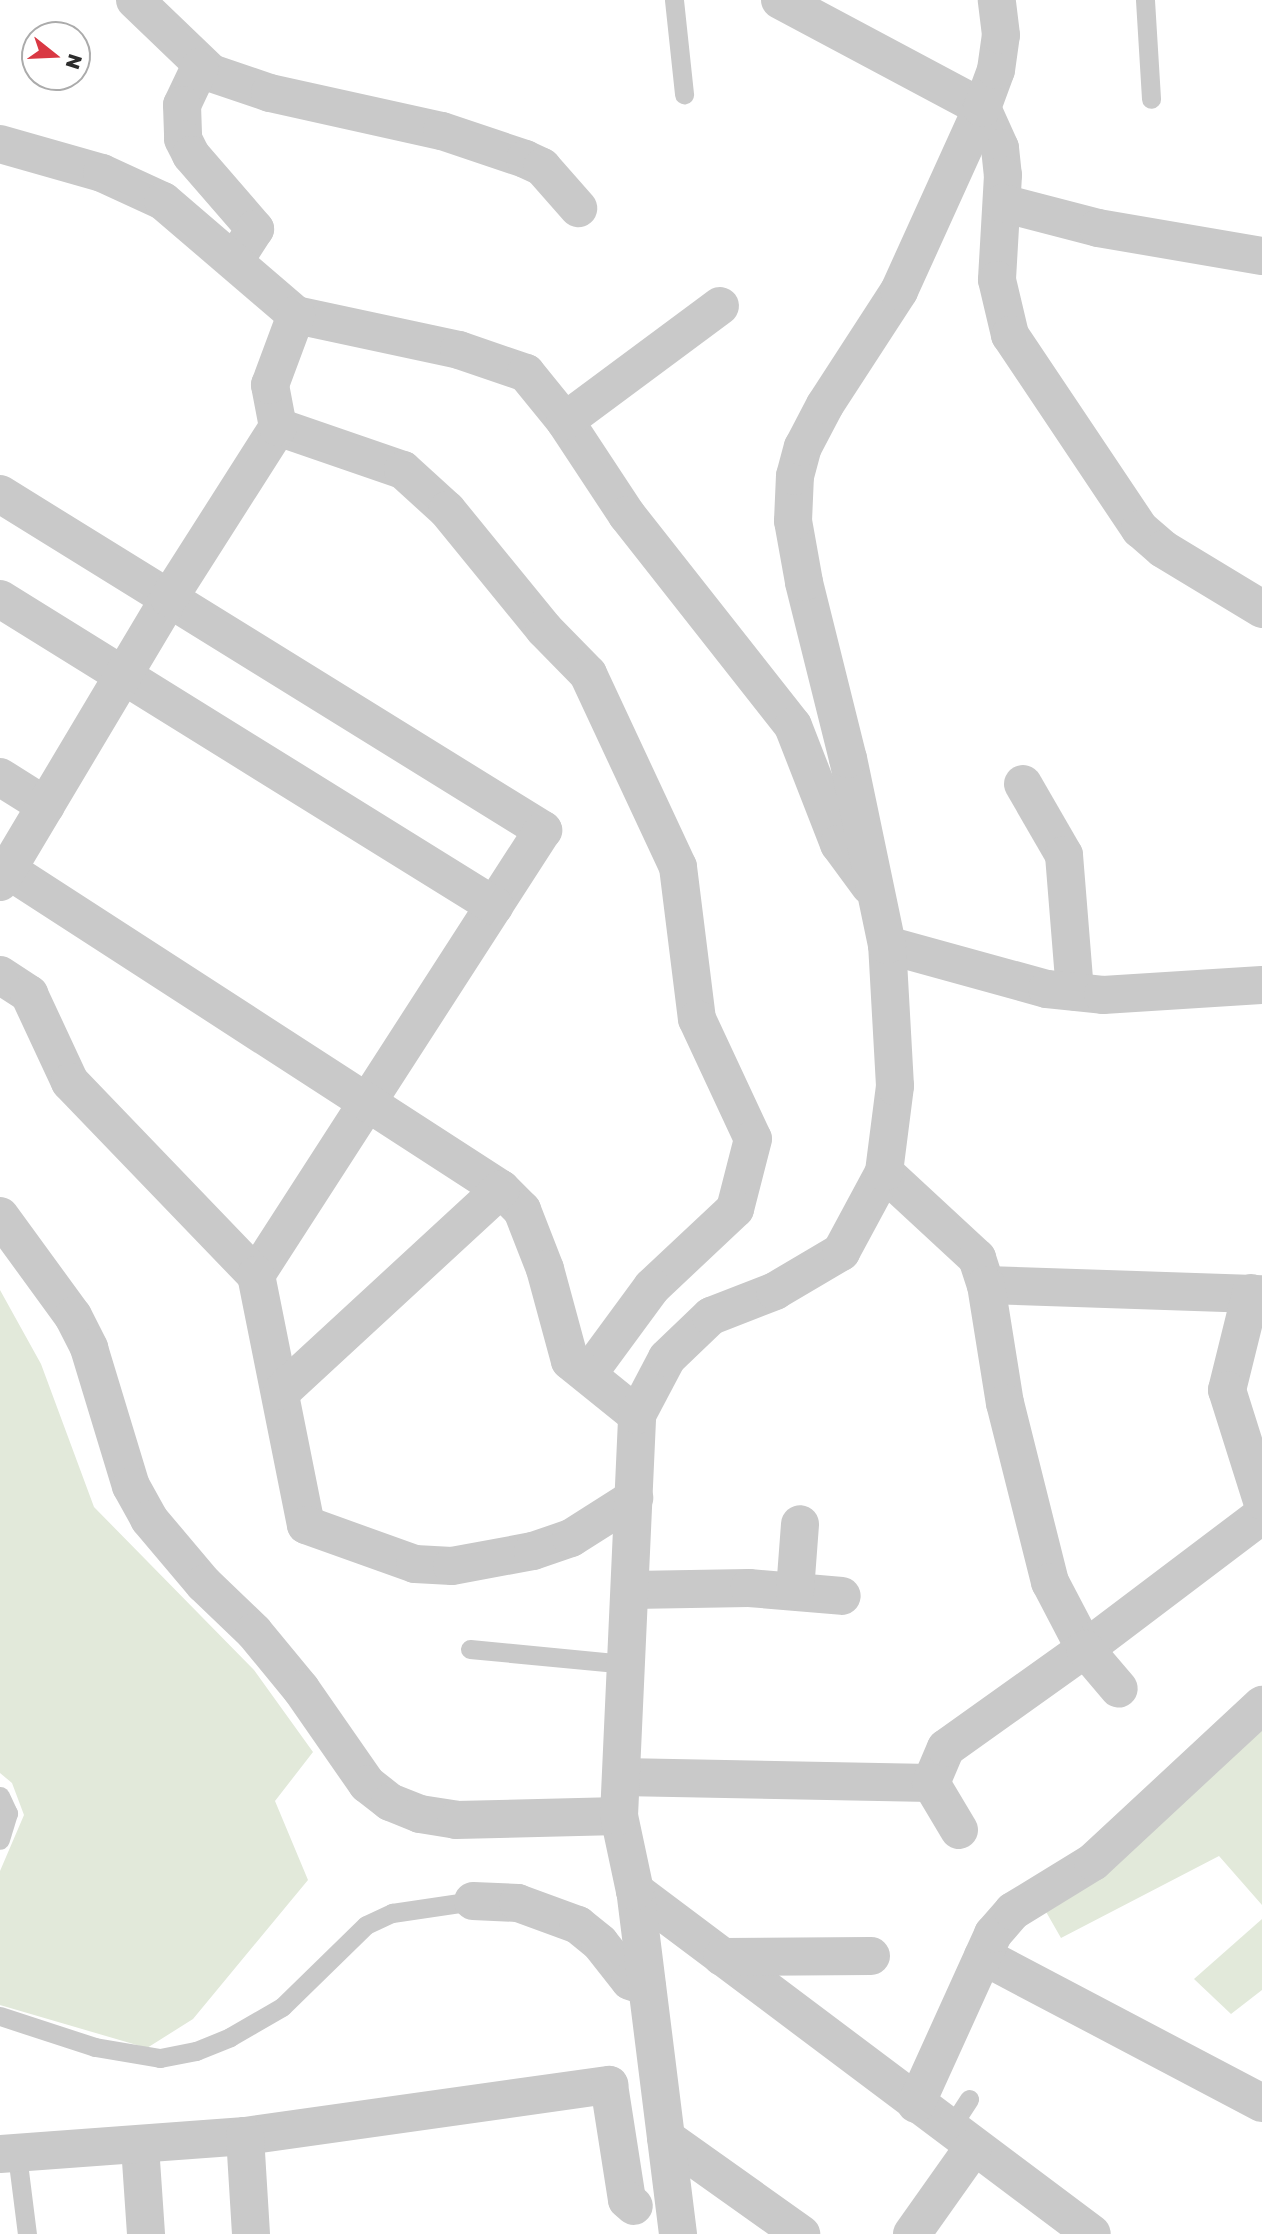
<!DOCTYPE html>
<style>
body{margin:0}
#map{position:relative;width:1262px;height:2234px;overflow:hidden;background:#fff;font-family:"Golos Text",sans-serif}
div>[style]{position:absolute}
.green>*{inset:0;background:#e2e9da}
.service>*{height:19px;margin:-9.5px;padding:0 9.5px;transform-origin:9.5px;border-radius:9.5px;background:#c9c9c9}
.minor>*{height:38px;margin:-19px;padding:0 19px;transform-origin:19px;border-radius:19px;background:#c9c9c9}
span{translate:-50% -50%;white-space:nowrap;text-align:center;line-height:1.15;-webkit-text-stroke:7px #fff;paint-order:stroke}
.north{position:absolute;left:21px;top:21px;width:70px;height:70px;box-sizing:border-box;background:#fff;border:2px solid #ababab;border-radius:50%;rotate:108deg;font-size:19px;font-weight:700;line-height:28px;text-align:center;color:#2c2c2c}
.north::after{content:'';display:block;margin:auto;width:24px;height:32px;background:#d93843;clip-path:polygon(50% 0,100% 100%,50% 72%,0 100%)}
</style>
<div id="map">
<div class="green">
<div style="clip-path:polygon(0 1290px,41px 1364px,94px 1507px,254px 1670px,313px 1752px,275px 1801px,308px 1880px,193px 2019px,147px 2048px,0 2005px,0 1871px,24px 1815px,12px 1783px,0 1773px)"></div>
<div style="clip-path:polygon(1262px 1727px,1262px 1905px,1219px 1856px,1061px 1938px,1037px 1896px)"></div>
<div style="clip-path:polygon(1262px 1919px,1262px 1990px,1231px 2014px,1194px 1979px)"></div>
</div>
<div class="service">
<div style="left:674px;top:0;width:95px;rotate:83.9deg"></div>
<div style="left:1145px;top:0;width:99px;rotate:86.5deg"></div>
<div style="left:470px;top:1649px;width:158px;rotate:5.5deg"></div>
<div style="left:0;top:1796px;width:19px;rotate:65deg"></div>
<div style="left:8px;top:1813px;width:28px;rotate:107deg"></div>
<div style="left:0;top:2016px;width:100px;rotate:18.1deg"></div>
<div style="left:95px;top:2047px;width:66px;rotate:9.6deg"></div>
<div style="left:160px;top:2058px;width:37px;rotate:-11deg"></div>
<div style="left:196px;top:2051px;width:37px;rotate:-22deg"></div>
<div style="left:230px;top:2037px;width:60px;rotate:-30deg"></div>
<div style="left:282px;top:2007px;width:117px;rotate:-44.3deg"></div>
<div style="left:366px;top:1925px;width:29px;rotate:-25deg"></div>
<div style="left:392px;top:1913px;width:82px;rotate:-8.4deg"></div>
<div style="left:949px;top:2130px;width:37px;rotate:-57deg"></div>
<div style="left:17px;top:2155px;width:80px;rotate:82.8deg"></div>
</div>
<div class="minor">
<div style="left:135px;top:0;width:105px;rotate:43.8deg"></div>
<div style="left:211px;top:73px;width:62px;rotate:18.7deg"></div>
<div style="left:270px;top:93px;width:176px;rotate:12.5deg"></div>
<div style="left:442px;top:131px;width:88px;rotate:18.6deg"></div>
<div style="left:525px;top:159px;width:19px;rotate:25deg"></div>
<div style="left:542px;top:167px;width:55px;rotate:48.7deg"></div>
<div style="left:780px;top:0;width:229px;rotate:28.1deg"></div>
<div style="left:982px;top:108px;width:44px;rotate:65.8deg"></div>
<div style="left:1000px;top:148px;width:27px;rotate:84deg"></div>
<div style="left:1003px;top:175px;width:105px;rotate:93.3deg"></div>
<div style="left:997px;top:280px;width:57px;rotate:76.7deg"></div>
<div style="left:1010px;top:335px;width:234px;rotate:56.2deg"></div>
<div style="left:1140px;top:529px;width:30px;rotate:41deg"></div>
<div style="left:1163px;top:549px;width:116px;rotate:31.2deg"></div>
<div style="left:200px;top:67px;width:42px;rotate:115.3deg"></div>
<div style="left:182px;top:105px;width:34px;rotate:88deg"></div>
<div style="left:183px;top:139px;width:18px;rotate:63deg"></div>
<div style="left:191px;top:155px;width:98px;rotate:49.1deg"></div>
<div style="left:255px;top:229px;width:38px;rotate:123deg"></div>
<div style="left:0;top:144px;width:106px;rotate:15.9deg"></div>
<div style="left:102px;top:173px;width:67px;rotate:24.7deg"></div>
<div style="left:163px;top:201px;width:175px;rotate:40.6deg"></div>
<div style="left:296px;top:315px;width:167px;rotate:12.1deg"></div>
<div style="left:459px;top:350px;width:71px;rotate:18.9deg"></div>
<div style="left:526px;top:373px;width:62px;rotate:50.9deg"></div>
<div style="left:565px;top:421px;width:113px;rotate:56.6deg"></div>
<div style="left:627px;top:515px;width:268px;rotate:51.8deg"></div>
<div style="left:793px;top:726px;width:127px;rotate:68.7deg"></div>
<div style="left:839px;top:844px;width:52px;rotate:53.6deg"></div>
<div style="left:1002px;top:203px;width:99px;rotate:14.6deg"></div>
<div style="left:1098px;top:228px;width:166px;rotate:9.7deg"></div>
<div style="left:565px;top:421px;width:193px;rotate:-36.6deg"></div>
<div style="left:278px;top:427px;width:132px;rotate:19deg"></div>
<div style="left:403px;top:470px;width:59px;rotate:42.3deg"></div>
<div style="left:447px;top:510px;width:154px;rotate:50.8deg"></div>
<div style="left:544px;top:629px;width:63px;rotate:45.6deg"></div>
<div style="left:588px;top:674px;width:213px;rotate:65deg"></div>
<div style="left:678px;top:867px;width:153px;rotate:82.9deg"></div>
<div style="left:697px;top:1019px;width:132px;rotate:65deg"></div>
<div style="left:753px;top:1139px;width:72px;rotate:104.4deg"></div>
<div style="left:735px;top:1209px;width:114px;rotate:136.8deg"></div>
<div style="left:652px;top:1287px;width:108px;rotate:126.3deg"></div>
<div style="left:0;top:494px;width:639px;rotate:31.75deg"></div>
<div style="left:543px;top:830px;width:530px;rotate:122.82deg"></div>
<div style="left:0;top:599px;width:582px;rotate:31.81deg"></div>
<div style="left:0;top:777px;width:54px;rotate:32.2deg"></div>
<div style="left:1023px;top:784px;width:82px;rotate:60deg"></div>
<div style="left:1064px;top:855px;width:137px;rotate:85.4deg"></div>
<div style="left:8px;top:870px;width:587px;rotate:32.91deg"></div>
<div style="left:501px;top:1189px;width:30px;rotate:45deg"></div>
<div style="left:522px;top:1210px;width:63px;rotate:68.7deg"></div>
<div style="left:545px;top:1269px;width:95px;rotate:74.8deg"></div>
<div style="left:570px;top:1361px;width:86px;rotate:38.9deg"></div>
<div style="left:0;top:882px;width:330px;rotate:-59.2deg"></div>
<div style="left:169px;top:598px;width:203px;rotate:-57.5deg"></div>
<div style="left:278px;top:427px;width:43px;rotate:-100.8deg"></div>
<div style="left:270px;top:385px;width:75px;rotate:-69.6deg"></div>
<div style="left:887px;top:945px;width:166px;rotate:15.4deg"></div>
<div style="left:1047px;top:989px;width:56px;rotate:6.1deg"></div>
<div style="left:1103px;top:995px;width:159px;rotate:-3.6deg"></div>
<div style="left:0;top:975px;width:35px;rotate:33deg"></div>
<div style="left:29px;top:994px;width:97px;rotate:65deg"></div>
<div style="left:70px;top:1082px;width:268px;rotate:46.1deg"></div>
<div style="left:256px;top:1275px;width:255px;rotate:78.7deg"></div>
<div style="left:306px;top:1525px;width:116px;rotate:19.7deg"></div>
<div style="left:415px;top:1564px;width:37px;rotate:3deg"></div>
<div style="left:452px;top:1566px;width:82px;rotate:-10.5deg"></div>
<div style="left:533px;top:1551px;width:40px;rotate:-18.9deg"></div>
<div style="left:571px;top:1538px;width:75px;rotate:-32.4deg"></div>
<div style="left:884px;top:1172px;width:127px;rotate:42.8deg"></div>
<div style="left:977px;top:1258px;width:28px;rotate:72deg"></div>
<div style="left:986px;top:1285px;width:276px;rotate:1.9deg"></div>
<div style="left:0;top:1216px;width:124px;rotate:53.9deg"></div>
<div style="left:73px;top:1316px;width:36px;rotate:63deg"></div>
<div style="left:89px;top:1348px;width:144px;rotate:73.1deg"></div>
<div style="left:131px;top:1486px;width:38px;rotate:61deg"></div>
<div style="left:149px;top:1519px;width:85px;rotate:49.8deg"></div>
<div style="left:204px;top:1584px;width:69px;rotate:43.8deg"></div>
<div style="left:254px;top:1632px;width:74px;rotate:50.5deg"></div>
<div style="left:301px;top:1689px;width:116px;rotate:55.2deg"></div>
<div style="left:367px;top:1784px;width:29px;rotate:38deg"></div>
<div style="left:390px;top:1802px;width:32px;rotate:22deg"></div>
<div style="left:420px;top:1814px;width:36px;rotate:9deg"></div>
<div style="left:456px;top:1820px;width:163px;rotate:-1.4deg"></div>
<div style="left:986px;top:1285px;width:120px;rotate:80.9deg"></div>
<div style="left:1005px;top:1403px;width:185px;rotate:75.9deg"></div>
<div style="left:1050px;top:1582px;width:76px;rotate:62.4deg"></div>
<div style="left:1085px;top:1649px;width:222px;rotate:-37.1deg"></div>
<div style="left:1251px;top:1293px;width:100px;rotate:103.9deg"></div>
<div style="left:1227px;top:1390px;width:116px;rotate:72.5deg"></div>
<div style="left:282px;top:1391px;width:298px;rotate:-42.7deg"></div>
<div style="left:632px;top:1590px;width:117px;rotate:-1deg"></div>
<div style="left:749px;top:1588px;width:93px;rotate:4.9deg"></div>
<div style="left:795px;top:1591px;width:67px;rotate:-85.7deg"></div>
<div style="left:621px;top:1777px;width:310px;rotate:1.1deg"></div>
<div style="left:959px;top:1830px;width:55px;rotate:-120.8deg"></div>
<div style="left:931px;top:1783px;width:38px;rotate:-67deg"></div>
<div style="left:946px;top:1748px;width:171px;rotate:-35.5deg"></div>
<div style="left:1085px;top:1649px;width:52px;rotate:49.6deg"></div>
<div style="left:635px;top:1891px;width:571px;rotate:36.89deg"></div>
<div style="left:473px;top:1901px;width:45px;rotate:2.5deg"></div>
<div style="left:518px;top:1903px;width:64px;rotate:20.1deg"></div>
<div style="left:578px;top:1925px;width:28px;rotate:39deg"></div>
<div style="left:600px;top:1943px;width:48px;rotate:51.7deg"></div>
<div style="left:630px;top:1981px;width:18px;rotate:19deg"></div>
<div style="left:983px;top:1956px;width:315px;rotate:27.8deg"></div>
<div style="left:722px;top:1957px;width:149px;rotate:-0.4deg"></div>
<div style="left:916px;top:2104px;width:187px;rotate:-65.6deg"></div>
<div style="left:993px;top:1934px;width:30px;rotate:-49deg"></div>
<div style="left:1013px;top:1911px;width:94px;rotate:-31.5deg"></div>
<div style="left:1093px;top:1862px;width:231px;rotate:-42.9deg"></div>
<div style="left:245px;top:2136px;width:368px;rotate:-8deg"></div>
<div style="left:609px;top:2085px;width:116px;rotate:81.1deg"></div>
<div style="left:627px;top:2200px;width:9px;rotate:41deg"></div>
<div style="left:666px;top:2138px;width:166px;rotate:35.4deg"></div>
<div style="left:140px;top:2146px;width:88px;rotate:86.1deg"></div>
<div style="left:0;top:2154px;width:246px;rotate:-4.2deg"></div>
<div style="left:245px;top:2136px;width:98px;rotate:86.5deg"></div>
<div style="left:678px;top:2234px;width:346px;rotate:-97.1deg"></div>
<div style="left:635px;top:1891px;width:77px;rotate:-102deg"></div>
<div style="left:619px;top:1816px;width:401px;rotate:-87.4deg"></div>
<div style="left:637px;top:1415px;width:64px;rotate:-62.2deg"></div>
<div style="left:667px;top:1358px;width:61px;rotate:-43.7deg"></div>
<div style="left:711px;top:1316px;width:69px;rotate:-21.3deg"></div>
<div style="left:775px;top:1291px;width:77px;rotate:-30.6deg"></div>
<div style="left:841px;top:1252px;width:91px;rotate:-61.7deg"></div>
<div style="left:884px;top:1172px;width:87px;rotate:-82.7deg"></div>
<div style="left:895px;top:1086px;width:141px;rotate:-93.2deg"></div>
<div style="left:887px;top:945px;width:190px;rotate:-101.8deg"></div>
<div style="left:848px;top:759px;width:182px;rotate:-104deg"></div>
<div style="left:804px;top:582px;width:62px;rotate:-100.2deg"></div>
<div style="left:793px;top:521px;width:45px;rotate:-87.5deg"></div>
<div style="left:795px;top:476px;width:30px;rotate:-75deg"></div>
<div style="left:803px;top:447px;width:47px;rotate:-62.4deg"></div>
<div style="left:825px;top:405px;width:136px;rotate:-57deg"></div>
<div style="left:899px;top:291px;width:201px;rotate:-65.6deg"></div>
<div style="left:982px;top:108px;width:40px;rotate:-69.8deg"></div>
<div style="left:996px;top:70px;width:35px;rotate:-82deg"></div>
<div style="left:1001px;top:35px;width:35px;rotate:-97deg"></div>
<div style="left:912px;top:2234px;width:105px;rotate:-54.7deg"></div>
</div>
<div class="north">N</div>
</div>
